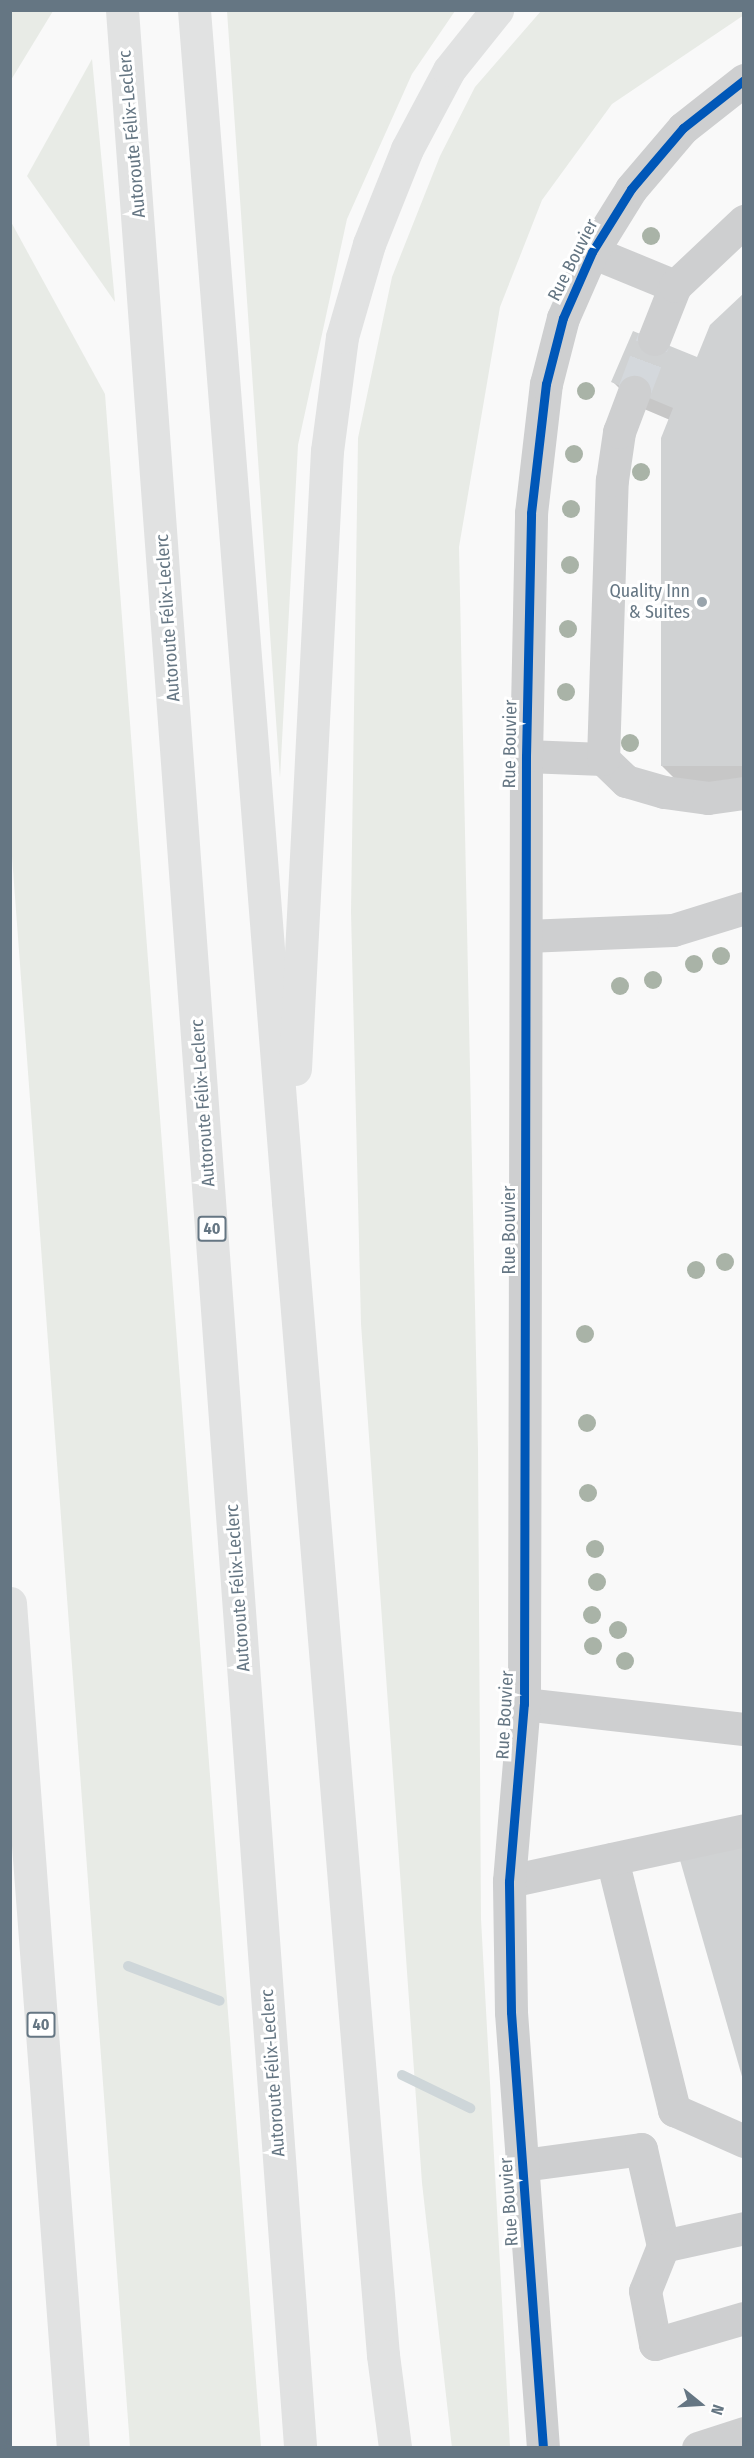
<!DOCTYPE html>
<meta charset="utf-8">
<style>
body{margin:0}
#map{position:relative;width:754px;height:2458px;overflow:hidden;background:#f9f9f9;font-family:"Fira Sans Condensed",sans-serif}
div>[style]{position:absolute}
.green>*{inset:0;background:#e8ebe6}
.shadow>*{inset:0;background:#0003}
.stream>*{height:10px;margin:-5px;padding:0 5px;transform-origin:5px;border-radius:5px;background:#ced6d9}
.building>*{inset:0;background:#d0d2d3}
.minor-tunnel>*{height:33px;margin-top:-16.5px;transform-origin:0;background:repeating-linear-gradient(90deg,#d4d8dc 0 33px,transparent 0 49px)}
.minor>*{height:33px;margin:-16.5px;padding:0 16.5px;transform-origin:16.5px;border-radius:16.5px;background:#cecfd0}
.highway>*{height:33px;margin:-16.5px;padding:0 16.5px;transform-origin:16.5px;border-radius:16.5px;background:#e1e2e2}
.cycleway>*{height:9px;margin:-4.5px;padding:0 4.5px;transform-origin:4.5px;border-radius:4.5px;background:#0057b8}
.trees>*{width:18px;height:18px;margin:-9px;border-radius:50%;background:#a9b3a7}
.dots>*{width:16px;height:16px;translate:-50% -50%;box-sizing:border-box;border:3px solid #fff;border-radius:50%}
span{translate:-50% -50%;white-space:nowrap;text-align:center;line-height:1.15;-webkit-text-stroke:6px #fff;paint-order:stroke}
.shield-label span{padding:2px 4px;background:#fff;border:2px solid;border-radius:4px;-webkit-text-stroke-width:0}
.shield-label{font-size:16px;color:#657683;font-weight:700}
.street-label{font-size:18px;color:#657683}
.poi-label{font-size:18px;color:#657683}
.right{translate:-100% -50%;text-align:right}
.frame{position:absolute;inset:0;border:12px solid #657683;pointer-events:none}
.north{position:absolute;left:670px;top:2374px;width:60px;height:60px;-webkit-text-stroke:4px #fff;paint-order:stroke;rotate:108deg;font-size:16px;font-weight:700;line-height:24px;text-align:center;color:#657683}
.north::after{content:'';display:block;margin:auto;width:21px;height:27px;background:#657683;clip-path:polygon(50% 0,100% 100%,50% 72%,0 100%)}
</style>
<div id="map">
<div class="green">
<div style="clip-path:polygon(11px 10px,53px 11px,11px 80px,10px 11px)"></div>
<div style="clip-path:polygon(227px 11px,455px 11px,412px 74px,347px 219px,298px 445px,280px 778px)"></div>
<div style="clip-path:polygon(541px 11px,743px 10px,744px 15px,612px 104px,542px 200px,500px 307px,459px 547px,478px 1449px,481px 1919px,510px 2447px,452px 2448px,422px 2183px,361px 1324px,351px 912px,358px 438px,392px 277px,440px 156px,475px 87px)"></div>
<div style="clip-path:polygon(92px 59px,115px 302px,27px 176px)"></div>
<div style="clip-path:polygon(10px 220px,105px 394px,261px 2447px,130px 2447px,11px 843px)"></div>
</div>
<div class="shadow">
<div style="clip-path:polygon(744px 295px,744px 790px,686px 790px,662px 766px,670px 420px,637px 406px,613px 382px,697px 359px)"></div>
</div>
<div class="stream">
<div style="left:128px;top:1966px;width:98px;rotate:20.8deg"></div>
<div style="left:402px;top:2075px;width:76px;rotate:25.9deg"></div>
</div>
<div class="building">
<div style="clip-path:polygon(744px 293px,744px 766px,661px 766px,661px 438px,673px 408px,611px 382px,633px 331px,697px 357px,710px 325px)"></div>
<div style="clip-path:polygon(744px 1842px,744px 2080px,743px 2080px,680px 1860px)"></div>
</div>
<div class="minor-tunnel">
<div style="left:634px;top:392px;width:57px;rotate:-69.3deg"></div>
</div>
<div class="minor">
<div style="left:592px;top:252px;width:90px;rotate:22.3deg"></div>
<div style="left:654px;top:339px;width:57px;rotate:-68.4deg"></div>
<div style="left:675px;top:286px;width:95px;rotate:-43.3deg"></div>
<div style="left:526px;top:756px;width:77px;rotate:2.2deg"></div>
<div style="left:603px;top:759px;width:32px;rotate:44deg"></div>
<div style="left:626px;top:781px;width:40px;rotate:16deg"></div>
<div style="left:664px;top:792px;width:44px;rotate:7.8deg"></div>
<div style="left:708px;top:798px;width:36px;rotate:-8deg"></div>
<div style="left:603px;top:759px;width:279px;rotate:-88.2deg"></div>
<div style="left:612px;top:480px;width:49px;rotate:-81.7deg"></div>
<div style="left:619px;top:432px;width:43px;rotate:-69.4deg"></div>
<div style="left:526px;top:936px;width:147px;rotate:-2.3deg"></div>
<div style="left:673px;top:930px;width:74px;rotate:-17.2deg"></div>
<div style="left:524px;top:1704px;width:221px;rotate:6.5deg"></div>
<div style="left:612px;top:1859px;width:259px;rotate:76.1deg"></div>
<div style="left:674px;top:2110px;width:77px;rotate:23.9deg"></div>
<div style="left:509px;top:1881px;width:240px;rotate:-12.2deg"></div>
<div style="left:523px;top:2165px;width:119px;rotate:-7.7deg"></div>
<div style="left:641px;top:2149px;width:99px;rotate:77.2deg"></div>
<div style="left:663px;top:2246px;width:83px;rotate:-12.5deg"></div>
<div style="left:663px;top:2246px;width:48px;rotate:111.8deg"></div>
<div style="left:645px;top:2291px;width:54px;rotate:79.3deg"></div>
<div style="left:655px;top:2344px;width:93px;rotate:-16.3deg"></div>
<div style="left:543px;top:2448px;width:437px;rotate:-94.2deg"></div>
<div style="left:511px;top:2012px;width:131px;rotate:-90.9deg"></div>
<div style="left:509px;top:1881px;width:178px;rotate:-85.2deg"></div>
<div style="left:524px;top:1704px;width:948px;rotate:-89.88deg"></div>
<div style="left:526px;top:756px;width:243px;rotate:-88.8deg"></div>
<div style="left:531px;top:513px;width:130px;rotate:-83.4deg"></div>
<div style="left:546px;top:384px;width:68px;rotate:-75.6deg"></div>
<div style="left:563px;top:318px;width:72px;rotate:-66.3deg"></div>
<div style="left:592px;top:252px;width:74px;rotate:-58.2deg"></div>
<div style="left:631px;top:189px;width:80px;rotate:-49.6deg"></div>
<div style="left:683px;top:128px;width:78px;rotate:-38.2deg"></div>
<div style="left:698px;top:2448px;width:48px;rotate:-18.1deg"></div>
</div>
<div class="highway">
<div style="left:122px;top:10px;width:2444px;rotate:85.82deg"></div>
<div style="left:194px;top:10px;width:1196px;rotate:85.49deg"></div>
<div style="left:288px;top:1202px;width:1157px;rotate:85.29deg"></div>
<div style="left:383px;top:2355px;width:94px;rotate:82.6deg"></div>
<div style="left:295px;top:1069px;width:619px;rotate:-87.04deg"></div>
<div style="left:327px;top:451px;width:115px;rotate:-82.5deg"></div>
<div style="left:342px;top:337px;width:97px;rotate:-73.8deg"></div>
<div style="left:369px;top:244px;width:102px;rotate:-68.2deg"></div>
<div style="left:407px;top:149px;width:89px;rotate:-62deg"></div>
<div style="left:449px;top:70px;width:77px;rotate:-51.3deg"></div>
<div style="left:10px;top:1603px;width:847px;rotate:85.74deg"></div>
</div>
<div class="cycleway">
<div style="left:543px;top:2448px;width:437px;rotate:-94.2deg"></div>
<div style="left:511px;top:2012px;width:131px;rotate:-90.9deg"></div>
<div style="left:509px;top:1881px;width:178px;rotate:-85.2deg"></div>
<div style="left:524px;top:1704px;width:948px;rotate:-89.88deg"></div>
<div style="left:526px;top:756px;width:243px;rotate:-88.8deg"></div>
<div style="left:531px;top:513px;width:130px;rotate:-83.4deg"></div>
<div style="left:546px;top:384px;width:68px;rotate:-75.6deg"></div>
<div style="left:563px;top:318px;width:72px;rotate:-66.3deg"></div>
<div style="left:592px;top:252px;width:74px;rotate:-58.2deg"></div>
<div style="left:631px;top:189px;width:80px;rotate:-49.6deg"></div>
<div style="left:683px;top:128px;width:78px;rotate:-38.2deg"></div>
</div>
<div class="trees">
<div style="left:651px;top:236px"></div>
<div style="left:586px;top:391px"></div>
<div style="left:574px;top:454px"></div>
<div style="left:641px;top:472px"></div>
<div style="left:571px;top:509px"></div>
<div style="left:570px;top:565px"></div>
<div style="left:568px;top:629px"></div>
<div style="left:566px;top:692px"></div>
<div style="left:630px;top:743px"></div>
<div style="left:721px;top:956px"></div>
<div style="left:694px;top:964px"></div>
<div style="left:653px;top:980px"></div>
<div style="left:620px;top:986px"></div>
<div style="left:725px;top:1262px"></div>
<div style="left:696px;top:1270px"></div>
<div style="left:585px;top:1334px"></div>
<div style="left:587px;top:1423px"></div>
<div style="left:588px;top:1493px"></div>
<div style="left:595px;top:1549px"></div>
<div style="left:597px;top:1582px"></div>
<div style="left:592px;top:1615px"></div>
<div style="left:618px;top:1630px"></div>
<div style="left:593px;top:1646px"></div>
<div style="left:625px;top:1661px"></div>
</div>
<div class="dots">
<div style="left:702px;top:602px;background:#99a4ac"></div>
</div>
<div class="shield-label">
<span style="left:212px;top:1229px">40</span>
<span style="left:41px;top:2025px">40</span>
</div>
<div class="street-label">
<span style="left:132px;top:134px;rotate:-95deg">Autoroute Félix-Leclerc</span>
<span style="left:573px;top:260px;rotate:-63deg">Rue Bouvier</span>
<span style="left:168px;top:618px;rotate:-94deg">Autoroute Félix-Leclerc</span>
<span style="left:510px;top:744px;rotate:-89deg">Rue Bouvier</span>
<span style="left:203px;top:1103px;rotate:-94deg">Autoroute Félix-Leclerc</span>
<span style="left:509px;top:1230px;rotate:-90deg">Rue Bouvier</span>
<span style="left:238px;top:1588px;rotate:-94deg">Autoroute Félix-Leclerc</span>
<span style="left:505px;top:1715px;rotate:-87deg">Rue Bouvier</span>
<span style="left:273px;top:2073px;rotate:-94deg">Autoroute Félix-Leclerc</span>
<span style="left:509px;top:2202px;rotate:-94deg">Rue Bouvier</span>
</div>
<div class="poi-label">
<span class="right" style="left:690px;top:602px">Quality Inn<br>&amp; Suites</span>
</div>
<div class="frame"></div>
<div class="north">N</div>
</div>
